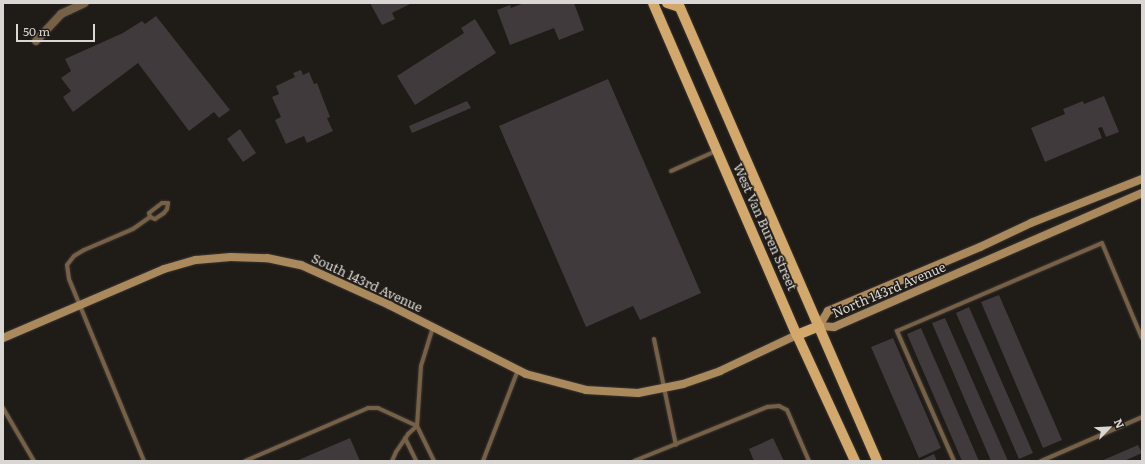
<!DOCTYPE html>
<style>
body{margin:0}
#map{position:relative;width:1145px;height:464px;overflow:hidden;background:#1f1b17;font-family:Literata,serif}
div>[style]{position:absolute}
.building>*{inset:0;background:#413a3d}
.roads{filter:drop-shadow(0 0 1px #393531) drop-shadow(0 0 1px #393531)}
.lane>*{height:4px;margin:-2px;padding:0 2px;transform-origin:2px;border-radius:2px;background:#766146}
.street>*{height:8px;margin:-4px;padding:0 4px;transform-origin:4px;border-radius:4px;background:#766146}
.secondary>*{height:8px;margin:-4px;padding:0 4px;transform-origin:4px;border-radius:4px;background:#aa895c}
.primary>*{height:10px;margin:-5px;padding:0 5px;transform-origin:5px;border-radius:5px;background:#d3a86c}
span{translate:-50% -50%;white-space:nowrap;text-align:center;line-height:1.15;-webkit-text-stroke:3px #1f1b17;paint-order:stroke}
.street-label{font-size:13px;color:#d9d6d3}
.frame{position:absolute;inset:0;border:4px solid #d9d6d3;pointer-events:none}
.north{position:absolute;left:1089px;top:408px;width:40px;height:40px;-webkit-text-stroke:3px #1f1b17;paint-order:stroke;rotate:66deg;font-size:11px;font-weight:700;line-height:16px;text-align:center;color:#d9d6d3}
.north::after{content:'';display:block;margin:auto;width:14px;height:18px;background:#d9d6d3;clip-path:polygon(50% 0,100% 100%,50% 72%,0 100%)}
.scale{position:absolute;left:16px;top:24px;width:79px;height:18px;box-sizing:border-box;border:2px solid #d9d6d3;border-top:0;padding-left:5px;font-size:12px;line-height:14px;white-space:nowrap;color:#d9d6d3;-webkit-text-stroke:3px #1f1b17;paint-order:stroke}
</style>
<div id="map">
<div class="building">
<div style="clip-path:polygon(370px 3px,412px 3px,392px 13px,395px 19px,382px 25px)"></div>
<div style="clip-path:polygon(524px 3px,574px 3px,584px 30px,559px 40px,554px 28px,510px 45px,497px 10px,510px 5px,511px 8px)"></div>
<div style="clip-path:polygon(156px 16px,230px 110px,219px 118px,214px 112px,189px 131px,138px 63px,73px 112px,63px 97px,71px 91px,61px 78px,71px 71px,65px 59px,123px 33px,142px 21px,145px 24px)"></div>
<div style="clip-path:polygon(475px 19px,496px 53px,415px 105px,397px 76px,464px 33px,461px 28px)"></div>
<div style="clip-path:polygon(301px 70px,303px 75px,309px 72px,314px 84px,317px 83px,330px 117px,327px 118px,333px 131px,307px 143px,304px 136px,286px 144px,275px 120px,281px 117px,272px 97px,279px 94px,276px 86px,295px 77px,293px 73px)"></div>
<div style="clip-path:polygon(608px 79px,701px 293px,640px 320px,633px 306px,586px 327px,499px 126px)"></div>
<div style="clip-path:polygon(1104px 96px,1119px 132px,1106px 137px,1102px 127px,1098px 128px,1102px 138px,1045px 162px,1031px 128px,1065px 114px,1063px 109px,1083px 101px,1084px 104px)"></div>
<div style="clip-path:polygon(467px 101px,471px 108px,412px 133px,409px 126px)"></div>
<div style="clip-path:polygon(240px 129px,256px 153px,243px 162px,227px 139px)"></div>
<div style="clip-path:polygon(999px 295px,1062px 440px,1043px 448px,981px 302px)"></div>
<div style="clip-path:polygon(969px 307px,1033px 453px,1019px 459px,956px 313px)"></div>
<div style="clip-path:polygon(945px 318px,1008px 461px,991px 461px,932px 323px)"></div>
<div style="clip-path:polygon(921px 328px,979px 461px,962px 461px,907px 334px)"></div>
<div style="clip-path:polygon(893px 338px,941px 448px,919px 458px,871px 347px)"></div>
<div style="clip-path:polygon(350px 438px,360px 461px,296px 461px)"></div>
<div style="clip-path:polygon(773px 438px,784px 461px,754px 461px,749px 449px)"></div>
<div style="clip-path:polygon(1138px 445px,1142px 453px,1124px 461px,1101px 461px)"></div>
<div style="clip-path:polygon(934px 454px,937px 461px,921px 461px,921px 460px)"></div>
</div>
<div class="roads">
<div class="lane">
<div style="left:671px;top:171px;width:49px;rotate:-24deg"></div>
<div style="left:654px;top:339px;width:108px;rotate:78.3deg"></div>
<div style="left:3px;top:408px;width:61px;rotate:59.7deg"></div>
<div style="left:405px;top:438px;width:25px;rotate:64deg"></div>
<div style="left:144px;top:461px;width:197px;rotate:-112.4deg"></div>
<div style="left:69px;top:279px;width:14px;rotate:-98deg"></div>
<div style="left:67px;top:265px;width:11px;rotate:-52deg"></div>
<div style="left:74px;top:256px;width:12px;rotate:-31deg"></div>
<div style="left:84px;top:250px;width:53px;rotate:-23.2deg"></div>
<div style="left:133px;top:229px;width:21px;rotate:-35deg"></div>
<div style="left:150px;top:217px;width:4px;rotate:-104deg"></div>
<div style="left:149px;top:213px;width:11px;rotate:-38deg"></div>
<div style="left:158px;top:206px;width:5px;rotate:-37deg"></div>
<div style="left:162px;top:203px;width:6px"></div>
<div style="left:168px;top:203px;width:6px;rotate:99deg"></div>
<div style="left:167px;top:209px;width:5px;rotate:127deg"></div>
<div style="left:164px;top:213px;width:11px;rotate:146deg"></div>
<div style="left:155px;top:219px;width:5px;rotate:-158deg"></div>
<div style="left:245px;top:461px;width:134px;rotate:-23.3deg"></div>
<div style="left:368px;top:408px;width:10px"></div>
<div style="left:378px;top:408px;width:43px;rotate:24.8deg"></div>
<div style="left:417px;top:426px;width:39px;rotate:64deg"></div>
<div style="left:392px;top:461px;width:10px;rotate:-66deg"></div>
<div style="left:396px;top:452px;width:22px;rotate:-56deg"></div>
<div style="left:408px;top:434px;width:12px;rotate:-42deg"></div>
<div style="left:417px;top:426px;width:60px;rotate:-86.2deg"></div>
<div style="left:421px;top:366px;width:41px;rotate:-72.9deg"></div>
<div style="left:483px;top:461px;width:97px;rotate:-69deg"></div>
<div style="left:634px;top:461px;width:144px;rotate:-22.1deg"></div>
<div style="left:767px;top:407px;width:12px;rotate:-5deg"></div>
<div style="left:779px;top:406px;width:9px;rotate:27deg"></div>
<div style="left:787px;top:410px;width:56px;rotate:66.7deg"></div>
<div style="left:954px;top:461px;width:142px;rotate:-113.7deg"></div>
<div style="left:897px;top:331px;width:223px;rotate:-23.2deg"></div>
<div style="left:1102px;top:243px;width:103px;rotate:67.2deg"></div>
<div style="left:1041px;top:461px;width:110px;rotate:-23.5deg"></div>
</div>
<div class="street">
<div style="left:36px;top:41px;width:37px;rotate:-47deg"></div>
<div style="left:61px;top:14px;width:26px;rotate:-25deg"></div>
</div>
<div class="secondary">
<div style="left:1142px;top:179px;width:119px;rotate:158.4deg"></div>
<div style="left:1031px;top:223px;width:56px;rotate:154.8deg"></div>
<div style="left:980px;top:247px;width:165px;rotate:157.2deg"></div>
<div style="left:828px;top:311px;width:17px;rotate:121deg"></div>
<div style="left:819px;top:326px;width:15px;rotate:4deg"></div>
<div style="left:834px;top:327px;width:336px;rotate:-23.5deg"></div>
<div style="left:3px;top:338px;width:175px;rotate:-23.2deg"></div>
<div style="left:164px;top:269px;width:33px;rotate:-16deg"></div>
<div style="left:196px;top:260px;width:35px;rotate:-5deg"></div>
<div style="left:231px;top:257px;width:36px;rotate:2deg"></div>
<div style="left:267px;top:258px;width:35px;rotate:12deg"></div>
<div style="left:301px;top:265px;width:97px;rotate:24.4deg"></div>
<div style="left:389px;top:305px;width:153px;rotate:26.7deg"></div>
<div style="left:526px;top:374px;width:62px;rotate:14.9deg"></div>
<div style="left:586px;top:390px;width:52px;rotate:3.3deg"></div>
<div style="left:638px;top:393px;width:46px;rotate:-11.3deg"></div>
<div style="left:683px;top:384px;width:39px;rotate:-19deg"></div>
<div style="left:720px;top:371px;width:85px;rotate:-25.1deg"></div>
</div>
<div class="primary">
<div style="left:653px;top:3px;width:362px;rotate:66.6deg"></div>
<div style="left:797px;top:335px;width:139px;rotate:65.3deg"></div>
<div style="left:667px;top:3px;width:13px;rotate:18deg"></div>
<div style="left:678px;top:3px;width:499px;rotate:66.5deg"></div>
<div style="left:797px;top:335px;width:24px;rotate:-22deg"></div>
</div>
</div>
<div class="street-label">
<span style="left:765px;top:227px;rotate:66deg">West Van Buren Street</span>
<span style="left:367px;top:283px;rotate:25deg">South 143rd Avenue</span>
<span style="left:889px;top:290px;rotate:-23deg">North 143rd Avenue</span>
</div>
<div class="frame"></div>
<div class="north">N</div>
<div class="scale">50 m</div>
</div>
